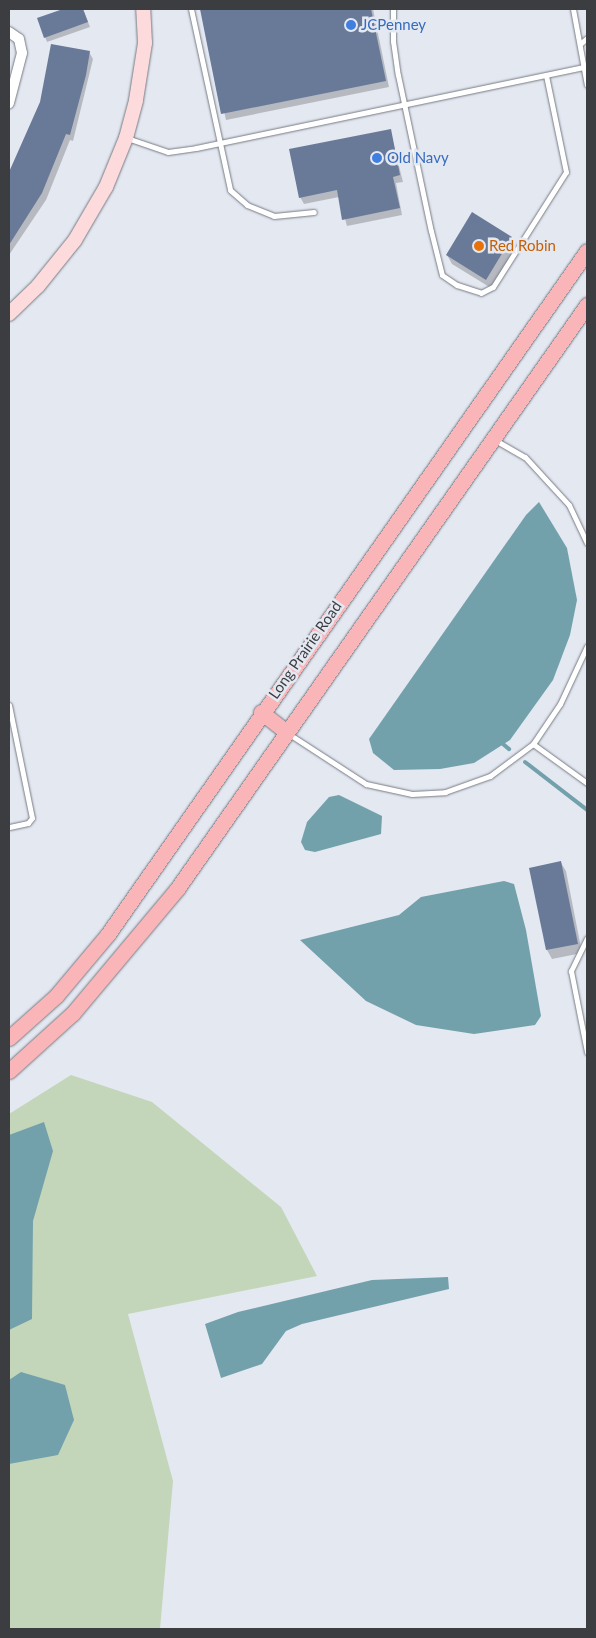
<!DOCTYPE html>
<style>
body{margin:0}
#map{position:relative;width:596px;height:1638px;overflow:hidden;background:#e4e8f1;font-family:Lato,sans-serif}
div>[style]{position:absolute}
.green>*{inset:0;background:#c4d6b9}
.water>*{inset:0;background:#72a1ac}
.shadow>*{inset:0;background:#0003}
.stream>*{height:4px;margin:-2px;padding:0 2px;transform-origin:2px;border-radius:2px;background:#72a1ac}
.building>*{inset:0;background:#697998}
.roads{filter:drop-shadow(0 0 1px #767b82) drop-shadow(0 0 1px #767b82)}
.lane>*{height:5px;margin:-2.5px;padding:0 2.5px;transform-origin:2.5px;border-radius:2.5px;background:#fff}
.street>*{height:10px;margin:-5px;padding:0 5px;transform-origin:5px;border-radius:5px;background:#fff}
.secondary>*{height:14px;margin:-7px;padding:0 7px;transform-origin:7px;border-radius:7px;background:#fddadc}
.primary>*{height:15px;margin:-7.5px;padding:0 7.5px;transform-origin:7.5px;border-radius:7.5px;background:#fab5b9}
.dots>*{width:14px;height:14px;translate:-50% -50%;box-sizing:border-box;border:2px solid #e4e8f1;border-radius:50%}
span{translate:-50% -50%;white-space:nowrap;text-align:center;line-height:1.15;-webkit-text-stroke:5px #e4e8f1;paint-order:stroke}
.shop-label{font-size:15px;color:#366cbe}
.left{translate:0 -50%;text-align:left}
.food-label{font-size:15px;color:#c56008}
.street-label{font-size:15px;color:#3b3d41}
.frame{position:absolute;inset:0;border:10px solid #3b3d41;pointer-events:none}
</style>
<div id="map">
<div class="green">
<div style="clip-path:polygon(71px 1075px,152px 1102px,281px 1207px,317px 1276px,128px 1314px,173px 1481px,160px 1629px,9px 1629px,9px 1114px)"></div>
</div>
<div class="water">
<div style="clip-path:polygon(539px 502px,567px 548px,577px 600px,570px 635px,553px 680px,510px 740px,474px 763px,440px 769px,394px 770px,373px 753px,369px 739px,526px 515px)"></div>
<div style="clip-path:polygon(339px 795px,382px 816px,381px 834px,315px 852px,305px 850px,301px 842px,307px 822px,329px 797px)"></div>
<div style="clip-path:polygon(504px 881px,514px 884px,526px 930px,541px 1016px,535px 1025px,474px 1034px,416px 1025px,366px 1001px,300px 940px,399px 915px,421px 897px)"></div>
<div style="clip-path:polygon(44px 1122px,53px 1151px,33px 1221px,32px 1319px,9px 1330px,9px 1135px)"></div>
<div style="clip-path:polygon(448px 1277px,449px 1289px,302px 1324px,286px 1331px,262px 1364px,221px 1378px,205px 1324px,238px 1312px,372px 1280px)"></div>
<div style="clip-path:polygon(21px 1372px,65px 1385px,74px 1420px,58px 1455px,9px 1464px,9px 1380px)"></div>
</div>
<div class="shadow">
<div style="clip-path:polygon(67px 9px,83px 9px,90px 27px,47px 42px,38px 19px)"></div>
<div style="clip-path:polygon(201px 9px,373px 9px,389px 87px,226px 120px)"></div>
<div style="clip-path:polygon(89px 52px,93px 59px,73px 141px,70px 140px,46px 200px,9px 255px,9px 175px)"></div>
<div style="clip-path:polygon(390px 130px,403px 182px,396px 183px,402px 215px,347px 226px,339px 197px,304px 204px,300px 197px)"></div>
<div style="clip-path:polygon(511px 238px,516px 247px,491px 288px,452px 264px,447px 255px)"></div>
<div style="clip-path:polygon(561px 863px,566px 871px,582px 953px,552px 959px,547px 950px,530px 869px)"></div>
</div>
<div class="stream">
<div style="left:503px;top:744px;width:8px;rotate:40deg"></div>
<div style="left:525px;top:762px;width:78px;rotate:37.7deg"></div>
</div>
<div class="building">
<div style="clip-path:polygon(63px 9px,83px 9px,88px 22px,44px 38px,37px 18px)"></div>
<div style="clip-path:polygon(200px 9px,371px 9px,386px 81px,221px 114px)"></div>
<div style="clip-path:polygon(51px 44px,90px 51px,86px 75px,70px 135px,66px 134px,42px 193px,9px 245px,9px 172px,40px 102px)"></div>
<div style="clip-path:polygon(391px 129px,400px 175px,393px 177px,400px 208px,342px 220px,337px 190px,299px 198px,289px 149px)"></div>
<div style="clip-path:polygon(472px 212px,512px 237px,486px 280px,446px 255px)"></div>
<div style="clip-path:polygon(561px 861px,578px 944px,546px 950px,529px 868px)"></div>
</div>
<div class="roads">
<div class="lane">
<div style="left:191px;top:9px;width:185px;rotate:77.8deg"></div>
<div style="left:230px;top:190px;width:23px;rotate:41deg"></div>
<div style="left:247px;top:205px;width:29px;rotate:22deg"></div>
<div style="left:274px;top:216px;width:40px;rotate:-5.7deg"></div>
<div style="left:393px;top:9px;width:32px;rotate:90deg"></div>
<div style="left:393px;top:41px;width:34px;rotate:82deg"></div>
<div style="left:398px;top:75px;width:159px;rotate:78.1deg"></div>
<div style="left:431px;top:231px;width:45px;rotate:76deg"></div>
<div style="left:442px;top:275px;width:18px;rotate:34deg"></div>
<div style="left:457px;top:285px;width:25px;rotate:18deg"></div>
<div style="left:481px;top:293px;width:13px;rotate:-27deg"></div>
<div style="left:493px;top:287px;width:136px;rotate:-57.6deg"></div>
<div style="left:566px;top:172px;width:99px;rotate:-101.7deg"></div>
<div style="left:573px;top:9px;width:77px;rotate:79.6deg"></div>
<div style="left:580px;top:44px;width:9px;rotate:-41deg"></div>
<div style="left:127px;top:138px;width:43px;rotate:18.9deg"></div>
<div style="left:168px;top:152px;width:28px;rotate:-8deg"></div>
<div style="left:196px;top:148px;width:396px;rotate:-11.8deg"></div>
<div style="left:495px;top:440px;width:34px;rotate:30deg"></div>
<div style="left:525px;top:457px;width:65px;rotate:47.5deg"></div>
<div style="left:569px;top:505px;width:42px;rotate:64.7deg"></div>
<div style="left:9px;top:705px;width:115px;rotate:78.5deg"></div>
<div style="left:32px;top:818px;width:6px;rotate:129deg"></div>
<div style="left:28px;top:823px;width:19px;rotate:168deg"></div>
<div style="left:289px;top:734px;width:92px;rotate:33deg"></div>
<div style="left:366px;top:784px;width:47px;rotate:12.3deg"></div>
<div style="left:412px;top:794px;width:33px;rotate:-3deg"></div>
<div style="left:445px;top:792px;width:48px;rotate:-19.6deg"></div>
<div style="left:490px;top:776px;width:54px;rotate:-36.7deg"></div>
<div style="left:533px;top:744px;width:48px;rotate:-56deg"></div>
<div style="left:560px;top:704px;width:64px;rotate:-65deg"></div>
<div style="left:533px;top:744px;width:67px;rotate:35.8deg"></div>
<div style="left:587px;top:938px;width:37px;rotate:116deg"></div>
<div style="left:571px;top:971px;width:83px;rotate:78.8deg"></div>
</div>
<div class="street">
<div style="left:9px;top:32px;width:12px;rotate:35deg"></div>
<div style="left:19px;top:39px;width:14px;rotate:78deg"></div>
<div style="left:22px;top:53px;width:52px;rotate:104.6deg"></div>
</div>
<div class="secondary">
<div style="left:9px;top:314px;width:40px;rotate:-44deg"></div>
<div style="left:38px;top:286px;width:59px;rotate:-51.2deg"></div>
<div style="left:75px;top:240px;width:61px;rotate:-59.7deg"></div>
<div style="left:106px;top:187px;width:53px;rotate:-67.8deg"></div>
<div style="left:126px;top:138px;width:39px;rotate:-75deg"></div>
<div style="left:136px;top:100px;width:58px;rotate:-81deg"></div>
<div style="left:145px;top:43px;width:34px;rotate:-93deg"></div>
</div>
<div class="primary">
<div style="left:261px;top:712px;width:33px;rotate:38deg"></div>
<div style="left:9px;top:1038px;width:63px;rotate:-41.8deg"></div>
<div style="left:56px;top:996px;width:81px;rotate:-50deg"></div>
<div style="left:108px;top:934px;width:834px;rotate:-54.96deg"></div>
<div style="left:9px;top:1071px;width:86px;rotate:-42.2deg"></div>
<div style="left:73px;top:1013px;width:162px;rotate:-50deg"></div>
<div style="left:177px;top:889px;width:714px;rotate:-54.93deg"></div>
</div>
</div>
<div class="dots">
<div style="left:351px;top:25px;background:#3f7fe0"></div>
<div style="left:377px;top:158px;background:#3f7fe0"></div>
<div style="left:479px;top:246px;background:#e8710a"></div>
</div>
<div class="shop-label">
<span class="left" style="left:361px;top:25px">JCPenney</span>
<span class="left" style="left:387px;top:158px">Old Navy</span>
</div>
<div class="food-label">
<span class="left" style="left:489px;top:246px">Red Robin</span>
</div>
<div class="street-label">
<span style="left:305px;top:650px;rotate:-55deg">Long Prairie Road</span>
</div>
<div class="frame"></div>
</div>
